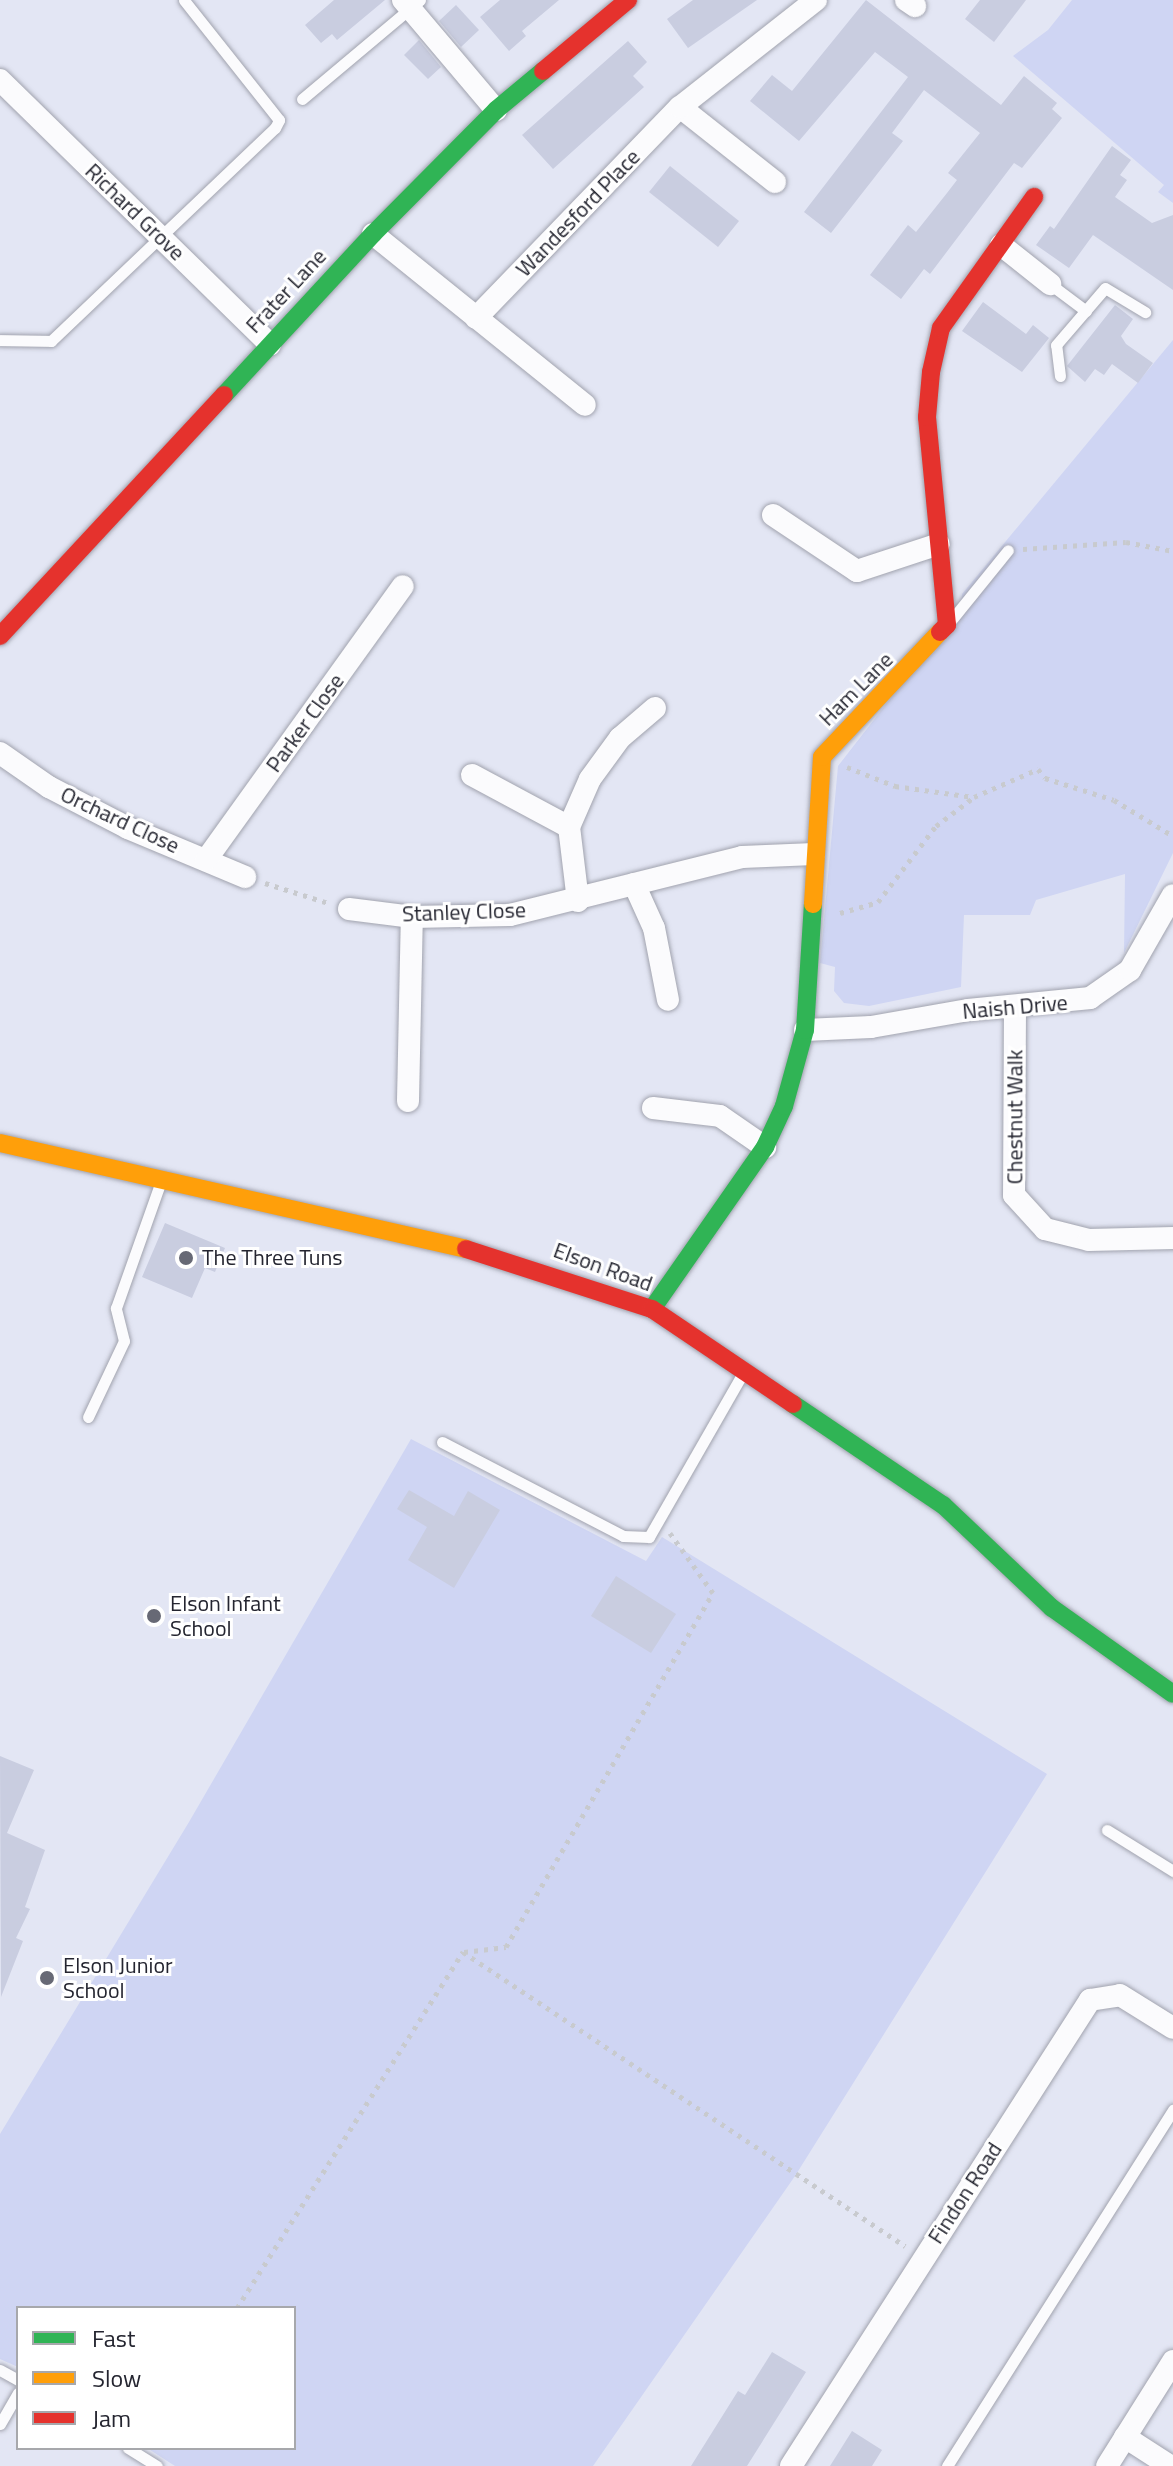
<!DOCTYPE html>
<style>
body{margin:0}
#map{position:relative;width:1173px;height:2466px;overflow:hidden;background:#e3e6f4;font-family:"Titillium Web",sans-serif}
div>[style]{position:absolute}
.green>*{inset:0;background:#cfd5f3}
.building>*{inset:0;background:#c9cde0}
.path>*{height:5px;margin-top:-2.5px;transform-origin:0;background:repeating-linear-gradient(90deg,#c8cace 0 4px,transparent 0 10px)}
.roads{filter:drop-shadow(0 0 2px #a1a3ae) drop-shadow(0 0 2px #a1a3ae)}
.lane>*{height:11px;margin:-5.5px;padding:0 5.5px;transform-origin:5.5px;border-radius:5.5px;background:#fbfbfd}
.street>*{height:22px;margin:-11px;padding:0 11px;transform-origin:11px;border-radius:11px;background:#fbfbfd}
.fast>*{height:18px;margin:-9px;padding:0 9px;transform-origin:9px;border-radius:9px;background:#30b455}
.slow>*{height:18px;margin:-9px;padding:0 9px;transform-origin:9px;border-radius:9px;background:#ff9f0a}
.jam>*{height:18px;margin:-9px;padding:0 9px;transform-origin:9px;border-radius:9px;background:#e5322d}
.dots>*{width:22px;height:22px;translate:-50% -50%;box-sizing:border-box;border:4px solid #fff;border-radius:50%}
span{translate:-50% -50%;white-space:nowrap;text-align:center;line-height:1.15;-webkit-text-stroke:6px #fff;paint-order:stroke}
.street-label{font-size:22px;color:#242530}
.poi-label{font-size:22px;color:#242530}
.left{translate:0 -50%;text-align:left}
.legend{position:absolute;left:16px;top:2306px;width:280px;height:144px;box-sizing:border-box;background:#fff;border:2px solid #a7a8ac;margin:0;padding:10px 14px;list-style:none;font-size:24px;color:#242530}
.legend li{display:flex;align-items:center;gap:16px;height:40px}
.legend b{width:40px;border:2px solid #a7a8ac}
</style>
<div id="map">
<div class="green">
<div style="clip-path:polygon(1072px 0,1173px 0,1173px 203px,1158px 192px,1164px 185px,1013px 56px,1048px 30px)"></div>
<div style="clip-path:polygon(1173px 340px,1173px 853px,1124px 953px,1125px 874px,1036px 900px,1030px 915px,964px 915px,961px 987px,869px 1006px,844px 1003px,834px 991px,835px 967px,820px 963px,838px 766px,961px 608px,962px 594px)"></div>
<div style="clip-path:polygon(411px 1439px,646px 1561px,662px 1537px,1047px 1774px,795px 2176px,593px 2466px,175px 2466px,147px 2448px,294px 2448px,294px 2308px,18px 2308px,18px 2367px,0 2359px,0 2134px,189px 1822px)"></div>
</div>
<div class="building">
<div style="clip-path:polygon(334px 0,385px 0,337px 40px,332px 34px,321px 43px,305px 25px)"></div>
<div style="clip-path:polygon(500px 0,559px 0,522px 31px,526px 36px,509px 51px,480px 17px)"></div>
<div style="clip-path:polygon(693px 0,757px 0,688px 48px,667px 19px)"></div>
<div style="clip-path:polygon(866px 0,1001px 105px,1024px 76px,1057px 103px,1052px 109px,1062px 118px,1022px 168px,1014px 163px,930px 274px,924px 269px,901px 299px,870px 275px,908px 225px,916px 232px,947px 193px,957px 180px,948px 173px,980px 133px,924px 90px,892px 133px,903px 141px,831px 233px,804px 212px,908px 77px,875px 52px,799px 141px,750px 101px,772px 75px,792px 91px)"></div>
<div style="clip-path:polygon(980px 0,1026px 0,994px 42px,965px 19px)"></div>
<div style="clip-path:polygon(456px 5px,479px 30px,461px 47px,439px 21px)"></div>
<div style="clip-path:polygon(419px 40px,441px 67px,428px 79px,404px 55px)"></div>
<div style="clip-path:polygon(628px 41px,647px 62px,633px 76px,644px 87px,553px 169px,522px 135px)"></div>
<div style="clip-path:polygon(1112px 146px,1131px 160px,1120px 175px,1127px 180px,1115px 197px,1152px 223px,1173px 215px,1173px 290px,1093px 235px,1069px 268px,1036px 245px,1050px 226px,1054px 229px)"></div>
<div style="clip-path:polygon(670px 166px,739px 221px,718px 247px,649px 192px)"></div>
<div style="clip-path:polygon(983px 302px,1026px 334px,1033px 325px,1049px 338px,1022px 372px,962px 331px)"></div>
<div style="clip-path:polygon(1115px 305px,1133px 319px,1121px 336px,1126px 344px,1153px 363px,1138px 383px,1112px 364px,1104px 375px,1095px 369px,1085px 382px,1067px 366px)"></div>
<div style="clip-path:polygon(165px 1223px,225px 1248px,215px 1272px,205px 1268px,192px 1298px,142px 1277px)"></div>
<div style="clip-path:polygon(409px 1490px,454px 1516px,468px 1491px,500px 1510px,454px 1588px,408px 1560px,427px 1527px,397px 1509px)"></div>
<div style="clip-path:polygon(616px 1576px,676px 1614px,651px 1653px,591px 1616px)"></div>
<div style="clip-path:polygon(0 1756px,34px 1770px,7px 1833px,45px 1850px,25px 1907px,30px 1909px,16px 1938px,23px 1941px,1px 1997px)"></div>
<div style="clip-path:polygon(772px 2352px,806px 2372px,747px 2466px,691px 2466px,738px 2391px,745px 2395px)"></div>
<div style="clip-path:polygon(852px 2431px,882px 2450px,872px 2466px,830px 2466px)"></div>
</div>
<div class="path">
<div style="left:1023px;top:549px;width:103px;rotate:-3.9deg"></div>
<div style="left:1126px;top:542px;width:48px;rotate:10.8deg"></div>
<div style="left:847px;top:767px;width:52px;rotate:21.6deg"></div>
<div style="left:895px;top:786px;width:79px;rotate:8deg"></div>
<div style="left:265px;top:883px;width:66px;rotate:17.6deg"></div>
<div style="left:840px;top:913px;width:40px;rotate:-16deg"></div>
<div style="left:878px;top:902px;width:96px;rotate:-52.7deg"></div>
<div style="left:936px;top:826px;width:48px;rotate:-37.3deg"></div>
<div style="left:974px;top:797px;width:70px;rotate:-23.6deg"></div>
<div style="left:1038px;top:769px;width:11px;rotate:52deg"></div>
<div style="left:1045px;top:778px;width:72px;rotate:17.7deg"></div>
<div style="left:1114px;top:800px;width:69px;rotate:31.4deg"></div>
<div style="left:464px;top:1952px;width:42px;rotate:-6.8deg"></div>
<div style="left:506px;top:1947px;width:410px;rotate:-59.7deg"></div>
<div style="left:713px;top:1593px;width:74px;rotate:-125.6deg"></div>
<div style="left:237px;top:2308px;width:422px;rotate:-57.6deg"></div>
<div style="left:463px;top:1952px;width:531px;rotate:33.63deg"></div>
</div>
<div class="roads">
<div class="lane">
<div style="left:302px;top:99px;width:154px;rotate:-40deg"></div>
<div style="left:1050px;top:284px;width:45px;rotate:36.9deg"></div>
<div style="left:0;top:340px;width:51px;rotate:1.1deg"></div>
<div style="left:51px;top:341px;width:309px;rotate:-43.6deg"></div>
<div style="left:275px;top:128px;width:9px;rotate:-63deg"></div>
<div style="left:279px;top:120px;width:153px;rotate:-128.4deg"></div>
<div style="left:1060px;top:376px;width:31px;rotate:-97deg"></div>
<div style="left:1056px;top:345px;width:75px;rotate:-49.3deg"></div>
<div style="left:1105px;top:288px;width:47px;rotate:31deg"></div>
<div style="left:953px;top:618px;width:87px;rotate:-51deg"></div>
<div style="left:88px;top:1417px;width:84px;rotate:-64.7deg"></div>
<div style="left:124px;top:1341px;width:34px;rotate:-104deg"></div>
<div style="left:116px;top:1308px;width:135px;rotate:-70.5deg"></div>
<div style="left:442px;top:1442px;width:204px;rotate:27.4deg"></div>
<div style="left:623px;top:1536px;width:26px;rotate:2deg"></div>
<div style="left:649px;top:1537px;width:189px;rotate:-60.2deg"></div>
<div style="left:1107px;top:1830px;width:78px;rotate:31.8deg"></div>
<div style="left:0;top:2370px;width:21px;rotate:29deg"></div>
<div style="left:0;top:2424px;width:36px;rotate:-60deg"></div>
<div style="left:128px;top:2448px;width:34px;rotate:32deg"></div>
<div style="left:947px;top:2466px;width:422px;rotate:-57.6deg"></div>
</div>
<div class="street">
<div style="left:403px;top:0;width:144px;rotate:49.8deg"></div>
<div style="left:906px;top:0;width:11px;rotate:34deg"></div>
<div style="left:0;top:80px;width:378px;rotate:44.4deg"></div>
<div style="left:680px;top:107px;width:121px;rotate:38.3deg"></div>
<div style="left:373px;top:234px;width:272px;rotate:38.9deg"></div>
<div style="left:1001px;top:245px;width:63px;rotate:38.5deg"></div>
<div style="left:476px;top:318px;width:293px;rotate:-46deg"></div>
<div style="left:680px;top:107px;width:173px;rotate:-38.2deg"></div>
<div style="left:773px;top:515px;width:101px;rotate:33.7deg"></div>
<div style="left:857px;top:571px;width:86px;rotate:-18.2deg"></div>
<div style="left:0;top:753px;width:60px;rotate:34.8deg"></div>
<div style="left:49px;top:787px;width:89px;rotate:27.4deg"></div>
<div style="left:128px;top:828px;width:127px;rotate:22.7deg"></div>
<div style="left:472px;top:775px;width:110px;rotate:28.2deg"></div>
<div style="left:206px;top:860px;width:337px;rotate:-54.3deg"></div>
<div style="left:634px;top:884px;width:48px;rotate:65.6deg"></div>
<div style="left:654px;top:928px;width:73px;rotate:79deg"></div>
<div style="left:578px;top:901px;width:75px;rotate:-96.9deg"></div>
<div style="left:569px;top:827px;width:52px;rotate:-66.4deg"></div>
<div style="left:590px;top:779px;width:51px;rotate:-53.8deg"></div>
<div style="left:620px;top:738px;width:46px;rotate:-40.6deg"></div>
<div style="left:349px;top:909px;width:64px;rotate:7.2deg"></div>
<div style="left:412px;top:917px;width:98px;rotate:-1.2deg"></div>
<div style="left:510px;top:915px;width:239px;rotate:-14deg"></div>
<div style="left:742px;top:857px;width:72px;rotate:-2.4deg"></div>
<div style="left:1015px;top:1008px;width:187px;rotate:90.3deg"></div>
<div style="left:1014px;top:1195px;width:46px;rotate:47.6deg"></div>
<div style="left:1045px;top:1229px;width:45px;rotate:14deg"></div>
<div style="left:1089px;top:1240px;width:84px;rotate:-1.4deg"></div>
<div style="left:805px;top:1030px;width:66px;rotate:-2.6deg"></div>
<div style="left:871px;top:1027px;width:98px;rotate:-9.9deg"></div>
<div style="left:968px;top:1010px;width:123px;rotate:-5.6deg"></div>
<div style="left:1090px;top:998px;width:49px;rotate:-35deg"></div>
<div style="left:1130px;top:970px;width:86px;rotate:-60.2deg"></div>
<div style="left:408px;top:1101px;width:184px;rotate:-88.8deg"></div>
<div style="left:653px;top:1108px;width:67px;rotate:6.8deg"></div>
<div style="left:720px;top:1116px;width:55px;rotate:34.6deg"></div>
<div style="left:1125px;top:2437px;width:54px;rotate:32.8deg"></div>
<div style="left:791px;top:2466px;width:554px;rotate:-57.31deg"></div>
<div style="left:1090px;top:2000px;width:30px;rotate:-9deg"></div>
<div style="left:1120px;top:1995px;width:62px;rotate:31.9deg"></div>
<div style="left:1107px;top:2466px;width:124px;rotate:-57.8deg"></div>
</div>
<div class="fast">
<div style="left:224px;top:395px;width:219px;rotate:-47.2deg"></div>
<div style="left:373px;top:234px;width:175px;rotate:-45.2deg"></div>
<div style="left:496px;top:110px;width:61px;rotate:-39.7deg"></div>
<div style="left:652px;top:1309px;width:198px;rotate:-55.1deg"></div>
<div style="left:765px;top:1147px;width:45px;rotate:-65.1deg"></div>
<div style="left:784px;top:1106px;width:79px;rotate:-74.6deg"></div>
<div style="left:805px;top:1030px;width:126px;rotate:-86.4deg"></div>
<div style="left:793px;top:1404px;width:181px;rotate:34deg"></div>
<div style="left:943px;top:1505px;width:150px;rotate:43.4deg"></div>
<div style="left:1052px;top:1608px;width:148px;rotate:35.4deg"></div>
</div>
<div class="slow">
<div style="left:813px;top:904px;width:147px;rotate:-86.5deg"></div>
<div style="left:822px;top:757px;width:172px;rotate:-46.7deg"></div>
<div style="left:0;top:1143px;width:478px;rotate:12.8deg"></div>
</div>
<div class="jam">
<div style="left:543px;top:71px;width:111px;rotate:-39.9deg"></div>
<div style="left:940px;top:632px;width:10px;rotate:-45deg"></div>
<div style="left:947px;top:625px;width:209px;rotate:-95.5deg"></div>
<div style="left:927px;top:417px;width:45px;rotate:-84.9deg"></div>
<div style="left:931px;top:372px;width:45px;rotate:-77.2deg"></div>
<div style="left:941px;top:328px;width:161px;rotate:-54.6deg"></div>
<div style="left:0;top:636px;width:329px;rotate:-47.1deg"></div>
<div style="left:466px;top:1249px;width:195px;rotate:17.9deg"></div>
<div style="left:652px;top:1309px;width:170px;rotate:34deg"></div>
</div>
</div>
<div class="dots">
<div style="left:186px;top:1258px;background:#676975"></div>
<div style="left:154px;top:1616px;background:#676975"></div>
<div style="left:47px;top:1978px;background:#676975"></div>
</div>
<div class="street-label">
<span style="left:135px;top:212px;rotate:44deg">Richard Grove</span>
<span style="left:578px;top:213px;rotate:-46deg">Wandesford Place</span>
<span style="left:286px;top:291px;rotate:-47deg">Frater Lane</span>
<span style="left:856px;top:689px;rotate:-45deg">Ham Lane</span>
<span style="left:305px;top:723px;rotate:-54deg">Parker Close</span>
<span style="left:120px;top:820px;rotate:25deg">Orchard Close</span>
<span style="left:464px;top:912px;rotate:-2deg">Stanley Close</span>
<span style="left:1015px;top:1007px;rotate:-5deg">Naish Drive</span>
<span style="left:1015px;top:1117px;rotate:-90deg">Chestnut Walk</span>
<span style="left:603px;top:1267px;rotate:20deg">Elson Road</span>
<span style="left:965px;top:2193px;rotate:-57deg">Findon Road</span>
</div>
<div class="poi-label">
<span class="left" style="left:202px;top:1258px">The Three Tuns</span>
<span class="left" style="left:170px;top:1616px">Elson Infant<br>School</span>
<span class="left" style="left:63px;top:1978px">Elson Junior<br>School</span>
</div>
<ul class="legend">
<li><b style="height:10px;background:#30b455"></b>Fast</li>
<li><b style="height:10px;background:#ff9f0a"></b>Slow</li>
<li><b style="height:10px;background:#e5322d"></b>Jam</li>
</ul>
</div>
